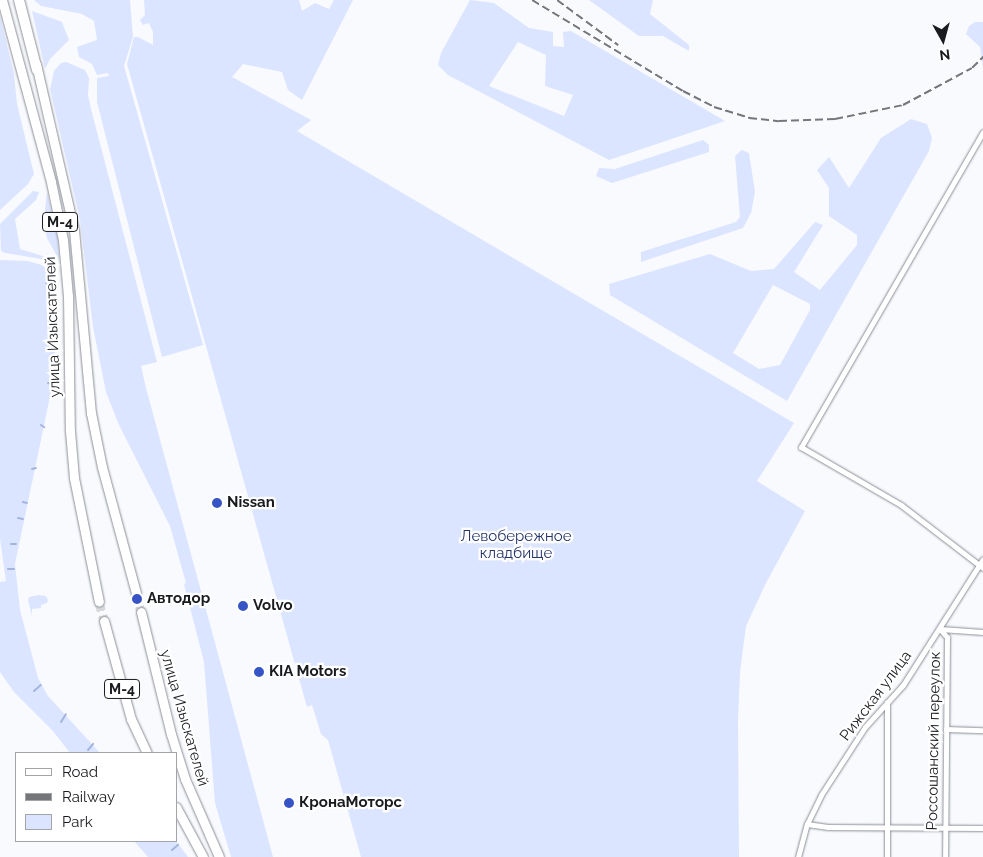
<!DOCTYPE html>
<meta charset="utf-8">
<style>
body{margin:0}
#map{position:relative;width:983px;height:857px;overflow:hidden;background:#f9fafe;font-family:Raleway,sans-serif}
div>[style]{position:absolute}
.green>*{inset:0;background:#dbe5ff}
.stream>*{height:2px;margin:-1px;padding:0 1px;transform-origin:1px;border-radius:1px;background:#a3b4df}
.trunk-tunnel>*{height:9px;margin-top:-4.5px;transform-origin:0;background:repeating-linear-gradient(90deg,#d7d9dc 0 9px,transparent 0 13.5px)}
.roads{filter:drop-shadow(0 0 1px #8b8e96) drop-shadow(0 0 1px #8b8e96)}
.minor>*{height:5px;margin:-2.5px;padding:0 2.5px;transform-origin:2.5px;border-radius:2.5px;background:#fff}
.trunk>*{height:9px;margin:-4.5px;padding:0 4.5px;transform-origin:4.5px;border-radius:4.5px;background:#fff}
.motorway>*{height:10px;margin:-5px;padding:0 5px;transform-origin:5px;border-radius:5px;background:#fff}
.rail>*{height:2px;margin-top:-1px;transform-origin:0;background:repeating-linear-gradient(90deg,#747679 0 8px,transparent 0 12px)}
.dots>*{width:14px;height:14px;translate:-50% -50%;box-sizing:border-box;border:2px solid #fff;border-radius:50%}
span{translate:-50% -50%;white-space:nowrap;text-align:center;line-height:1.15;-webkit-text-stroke:4.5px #fff;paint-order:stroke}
.shield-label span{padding:1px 4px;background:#fff;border:1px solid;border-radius:4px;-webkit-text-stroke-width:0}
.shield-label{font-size:14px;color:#191b1e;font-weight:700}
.street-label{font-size:15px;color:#191b1e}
.poi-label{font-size:15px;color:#191b1e;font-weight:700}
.left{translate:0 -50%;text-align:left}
.park-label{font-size:15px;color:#243469}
.legend{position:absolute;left:15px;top:752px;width:162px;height:90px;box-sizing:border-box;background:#fff;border:1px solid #a3a4a5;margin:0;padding:6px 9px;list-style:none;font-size:15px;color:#191b1e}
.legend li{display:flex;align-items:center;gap:10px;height:25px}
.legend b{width:25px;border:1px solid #a3a4a5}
.north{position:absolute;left:918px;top:15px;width:50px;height:50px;-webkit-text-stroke:4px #fff;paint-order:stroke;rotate:173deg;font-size:14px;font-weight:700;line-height:20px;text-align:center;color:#191b1e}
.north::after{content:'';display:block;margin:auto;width:18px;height:22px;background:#191b1e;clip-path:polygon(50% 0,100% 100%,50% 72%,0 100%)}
</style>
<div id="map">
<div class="green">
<div style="clip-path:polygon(34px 0,130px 0,133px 37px,124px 66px,203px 345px,162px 357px,97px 102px,97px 78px,109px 76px,108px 73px,97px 75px,92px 64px,79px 57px,77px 47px,97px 40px,94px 21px,82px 14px,41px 6px)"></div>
<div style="clip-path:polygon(144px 0,299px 0,302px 11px,315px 3px,329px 9px,334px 0,353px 0,302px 100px,288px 90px,282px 72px,243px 64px,232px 77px,311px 120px,297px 131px,794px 423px,757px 481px,805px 511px,766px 583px,746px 626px,740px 672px,738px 720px,739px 857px,361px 857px,328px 740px,321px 734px,312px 705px,307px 707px,127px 64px,134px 37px,138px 37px,153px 45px,153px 32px,149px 23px,143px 25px,140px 20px,145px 15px)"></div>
<div style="clip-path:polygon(evenodd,470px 0,494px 3px,529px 28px,553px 32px,553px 46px,564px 47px,563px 32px,571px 31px,725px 121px,609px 160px,448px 75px,438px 65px,441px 53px,470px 0,518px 42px,546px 55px,545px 86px,573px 95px,564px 116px,489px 86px,518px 42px)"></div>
<div style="clip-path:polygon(589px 0,653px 0,650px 14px,689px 45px,689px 51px,663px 36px,639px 36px)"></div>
<div style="clip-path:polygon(32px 11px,62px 22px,69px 40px,50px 59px,45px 69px)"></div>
<div style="clip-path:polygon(0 16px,14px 74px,17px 104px,34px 174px,28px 184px,0 210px)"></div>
<div style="clip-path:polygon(975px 22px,983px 22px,983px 67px,980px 47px,966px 34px,969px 26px)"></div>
<div style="clip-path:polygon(66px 62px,85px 70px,89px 78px,88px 95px,91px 109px,157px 362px,141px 366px,146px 388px,273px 857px,231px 857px,215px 803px,204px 662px,184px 584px,186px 583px,170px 526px,119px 425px,106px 392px,93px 327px,80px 220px,50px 89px,54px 71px,61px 63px)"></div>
<div style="clip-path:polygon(evenodd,911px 119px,927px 124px,932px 138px,929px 151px,787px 401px,610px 295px,609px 284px,710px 254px,751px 271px,774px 269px,815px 222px,823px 225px,794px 272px,820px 290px,857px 245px,857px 235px,829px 216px,829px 188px,817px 170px,829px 157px,849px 188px,881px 138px,911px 119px,773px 285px,810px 304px,810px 310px,780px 365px,759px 369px,733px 353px,773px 285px)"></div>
<div style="clip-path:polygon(703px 140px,709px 145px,709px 152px,612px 183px,596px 176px,599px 168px,615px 169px)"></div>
<div style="clip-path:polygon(742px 150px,749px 153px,755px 192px,751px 213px,743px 228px,641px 262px,641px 252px,736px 222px,740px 217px,735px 156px)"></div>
<div style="clip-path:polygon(33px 191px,39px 192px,36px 200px,15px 219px,20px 249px,46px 257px,53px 265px,42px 259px,5px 253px,1px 251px,0 224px)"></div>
<div style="clip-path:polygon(47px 192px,58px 238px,59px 260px,47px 238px,44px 219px)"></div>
<div style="clip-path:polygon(0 260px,27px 261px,42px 265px,49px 271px,54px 284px,56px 343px,52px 387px,15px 564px,20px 610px,38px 678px,48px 696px,100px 753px,70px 753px,53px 731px,14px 692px,0 672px,0 582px,6px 581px,0 539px)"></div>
<div style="clip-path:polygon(39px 595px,46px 596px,48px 600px,47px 603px,41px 605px,41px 608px,32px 609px,32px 616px,28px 600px,29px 597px)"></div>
<div style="clip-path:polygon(134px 841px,176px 841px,188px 857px,148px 857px)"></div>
</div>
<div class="stream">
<div style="left:46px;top:283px;width:7px;rotate:-16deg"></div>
<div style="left:50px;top:343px;width:7px;rotate:-27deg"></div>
<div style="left:48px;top:383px;width:4px;rotate:14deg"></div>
<div style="left:41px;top:425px;width:4px;rotate:34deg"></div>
<div style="left:32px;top:469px;width:4px;rotate:-14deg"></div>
<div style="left:23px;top:502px;width:4px;rotate:14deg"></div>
<div style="left:18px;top:518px;width:5px;rotate:11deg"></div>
<div style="left:11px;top:544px;width:5px"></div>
<div style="left:8px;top:569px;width:6px"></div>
<div style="left:34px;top:691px;width:9px;rotate:-41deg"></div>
<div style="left:61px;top:722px;width:9px;rotate:-58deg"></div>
<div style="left:88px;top:750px;width:8px;rotate:-50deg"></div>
<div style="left:172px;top:850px;width:8px;rotate:-40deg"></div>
</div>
<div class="trunk-tunnel">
<div style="left:136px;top:593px;width:20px;rotate:75deg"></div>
<div style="left:99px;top:602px;width:20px;rotate:75deg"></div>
</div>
<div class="roads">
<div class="minor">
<div style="left:983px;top:132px;width:364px;rotate:120deg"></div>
<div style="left:801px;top:447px;width:116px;rotate:30.1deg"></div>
<div style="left:901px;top:505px;width:103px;rotate:37.5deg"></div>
<div style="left:940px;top:629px;width:11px;rotate:49deg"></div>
<div style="left:947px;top:637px;width:220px;rotate:90.5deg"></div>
<div style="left:940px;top:629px;width:43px;rotate:4deg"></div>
<div style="left:946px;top:729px;width:37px;rotate:2deg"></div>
<div style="left:807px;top:824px;width:21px;rotate:8deg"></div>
<div style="left:828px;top:827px;width:155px;rotate:0.4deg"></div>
<div style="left:798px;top:857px;width:34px;rotate:-75deg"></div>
<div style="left:807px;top:824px;width:32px;rotate:-64deg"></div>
<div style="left:821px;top:795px;width:81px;rotate:-57.1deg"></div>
<div style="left:865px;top:727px;width:57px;rotate:-47.9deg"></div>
<div style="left:903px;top:685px;width:149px;rotate:-57.6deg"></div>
<div style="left:887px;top:857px;width:155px;rotate:-90deg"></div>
</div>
<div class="trunk">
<div style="left:2px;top:0;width:188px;rotate:74.9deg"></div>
<div style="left:51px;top:182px;width:59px;rotate:78.3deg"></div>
<div style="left:63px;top:240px;width:56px;rotate:84.9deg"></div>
<div style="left:68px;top:296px;width:135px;rotate:89.2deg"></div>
<div style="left:70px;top:431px;width:47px;rotate:85.1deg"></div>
<div style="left:74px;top:478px;width:126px;rotate:78.6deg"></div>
<div style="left:36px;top:64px;width:170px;rotate:77.1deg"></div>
<div style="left:74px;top:230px;width:184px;rotate:84.7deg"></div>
<div style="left:91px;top:413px;width:55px;rotate:78.5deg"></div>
<div style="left:102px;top:467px;width:131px;rotate:74.9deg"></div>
<div style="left:141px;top:612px;width:126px;rotate:76.2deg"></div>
<div style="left:171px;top:734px;width:47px;rotate:72.7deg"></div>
<div style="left:185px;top:779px;width:85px;rotate:66.4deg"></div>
<div style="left:104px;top:621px;width:102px;rotate:74.6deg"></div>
<div style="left:131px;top:719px;width:38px;rotate:65deg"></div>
<div style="left:176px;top:807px;width:57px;rotate:61.6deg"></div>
</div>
<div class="motorway">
<div style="left:19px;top:0;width:72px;rotate:75.6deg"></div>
</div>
</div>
<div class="rail">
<div style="left:532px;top:0;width:176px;rotate:31.1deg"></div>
<div style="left:683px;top:91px;width:35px;rotate:27deg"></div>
<div style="left:714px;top:107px;width:37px;rotate:17deg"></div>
<div style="left:749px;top:118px;width:30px;rotate:6deg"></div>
<div style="left:779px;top:121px;width:56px;rotate:-2deg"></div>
<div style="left:835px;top:119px;width:69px;rotate:-11.6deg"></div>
<div style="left:903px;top:105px;width:78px;rotate:-28.2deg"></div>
<div style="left:972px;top:68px;width:16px;rotate:-45deg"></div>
<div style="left:557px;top:0;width:76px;rotate:36.4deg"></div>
</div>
<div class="dots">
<div style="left:217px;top:503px;background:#3754c6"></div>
<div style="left:137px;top:599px;background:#3754c6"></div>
<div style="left:243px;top:606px;background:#3754c6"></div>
<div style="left:259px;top:672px;background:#3754c6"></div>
<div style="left:289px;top:803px;background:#3754c6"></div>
</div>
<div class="shield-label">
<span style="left:60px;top:222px">М-4</span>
<span style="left:122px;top:689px">М-4</span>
</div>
<div class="street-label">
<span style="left:53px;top:327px;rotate:-92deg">улица Изыскателей</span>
<span style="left:876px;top:696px;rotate:-53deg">Рижская улица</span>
<span style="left:184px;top:718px;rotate:74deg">улица Изыскателей</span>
<span style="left:934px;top:741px;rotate:-89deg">Россошанский переулок</span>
</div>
<div class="poi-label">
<span class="left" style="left:227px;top:503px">Nissan</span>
<span class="left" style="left:147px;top:599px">Автодор</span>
<span class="left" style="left:253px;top:606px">Volvo</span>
<span class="left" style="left:269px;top:672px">KIA Motors</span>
<span class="left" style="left:299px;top:803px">КронаМоторс</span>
</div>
<div class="park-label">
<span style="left:516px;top:545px">Левобережное<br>кладбище</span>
</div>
<ul class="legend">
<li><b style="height:6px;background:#fff"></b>Road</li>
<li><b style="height:6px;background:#747679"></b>Railway</li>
<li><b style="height:14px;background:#dbe5ff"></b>Park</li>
</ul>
<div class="north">N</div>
</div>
